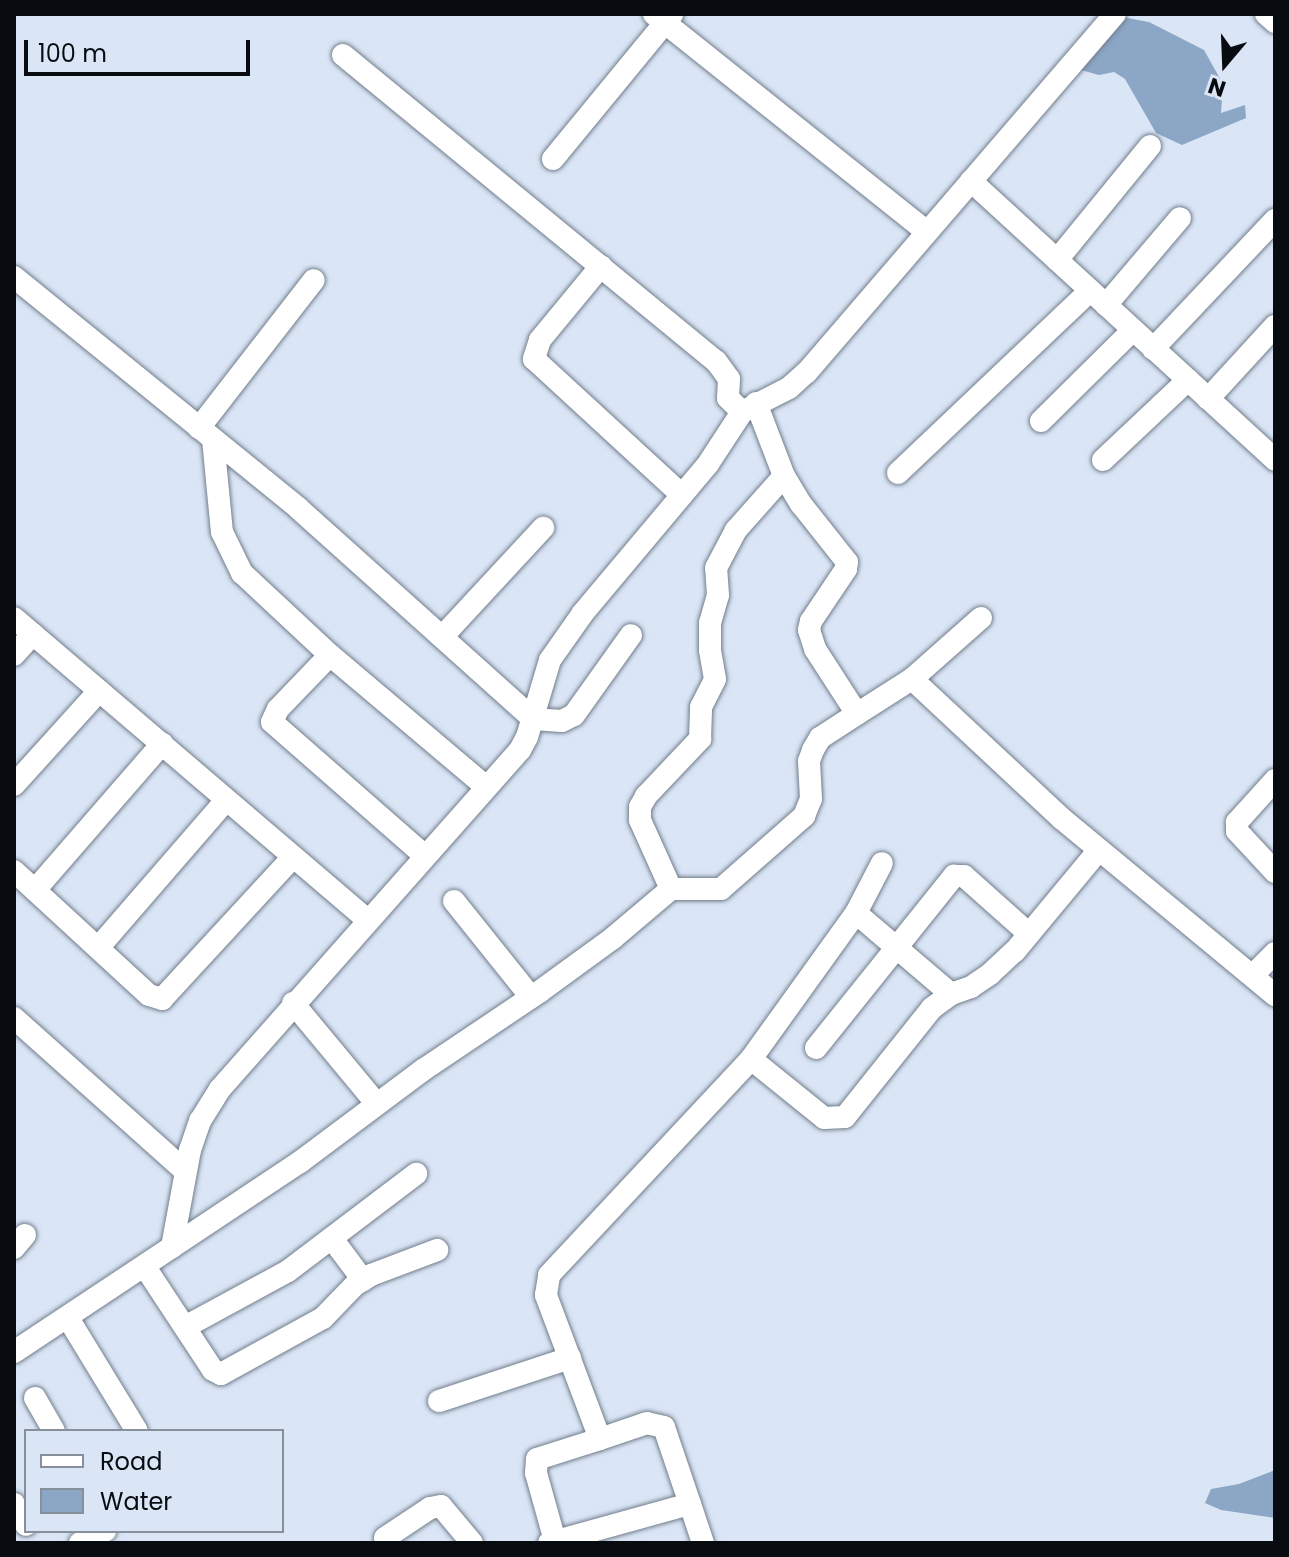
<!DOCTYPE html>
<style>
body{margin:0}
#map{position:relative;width:1289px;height:1557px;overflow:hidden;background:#dae6f6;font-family:Poppins,sans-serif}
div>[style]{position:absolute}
.water>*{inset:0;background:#8ca6c6}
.roads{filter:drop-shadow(0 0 2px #727d8b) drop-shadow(0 0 2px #727d8b)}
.minor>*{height:22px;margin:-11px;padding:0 11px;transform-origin:11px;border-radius:11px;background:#fff}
span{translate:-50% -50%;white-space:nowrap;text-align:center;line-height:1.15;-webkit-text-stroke:8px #dae6f6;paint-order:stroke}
.frame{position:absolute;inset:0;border:16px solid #080c11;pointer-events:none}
.legend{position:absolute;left:24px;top:1429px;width:260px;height:104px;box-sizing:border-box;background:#dae6f6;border:2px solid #868f9a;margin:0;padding:10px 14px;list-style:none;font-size:24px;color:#080c11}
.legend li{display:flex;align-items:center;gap:16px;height:40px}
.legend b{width:40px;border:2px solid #868f9a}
.north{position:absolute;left:1185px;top:24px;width:80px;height:80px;-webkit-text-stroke:6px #dae6f6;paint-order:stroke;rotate:199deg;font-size:22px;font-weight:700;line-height:32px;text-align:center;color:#080c11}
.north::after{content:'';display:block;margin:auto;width:28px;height:36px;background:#080c11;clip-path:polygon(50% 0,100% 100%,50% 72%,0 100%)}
.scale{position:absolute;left:24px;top:40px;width:226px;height:36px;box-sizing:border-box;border:4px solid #080c11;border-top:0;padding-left:10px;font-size:24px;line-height:28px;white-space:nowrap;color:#080c11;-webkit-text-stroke:6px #dae6f6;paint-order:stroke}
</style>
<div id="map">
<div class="water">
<div style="clip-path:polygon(1122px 17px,1149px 22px,1204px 50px,1223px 84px,1221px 113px,1245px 105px,1246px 118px,1182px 145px,1156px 133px,1125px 79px,1114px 72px,1099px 75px,1081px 70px,1084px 58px)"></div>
<div style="clip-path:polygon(1275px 1470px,1275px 1518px,1221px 1510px,1205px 1503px,1211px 1489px,1239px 1484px)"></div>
</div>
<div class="roads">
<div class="minor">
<div style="left:654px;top:14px;width:349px;rotate:38.6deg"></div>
<div style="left:1266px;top:14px;width:12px;rotate:42deg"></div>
<div style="left:343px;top:55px;width:482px;rotate:39.4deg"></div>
<div style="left:716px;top:361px;width:22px;rotate:54deg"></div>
<div style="left:729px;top:379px;width:19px;rotate:93deg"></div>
<div style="left:728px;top:398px;width:20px;rotate:45deg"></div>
<div style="left:553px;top:159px;width:188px;rotate:-50.6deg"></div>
<div style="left:971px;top:181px;width:413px;rotate:42.5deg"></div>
<div style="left:1057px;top:260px;width:147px;rotate:-50.8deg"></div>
<div style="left:601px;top:266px;width:96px;rotate:129.5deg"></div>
<div style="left:540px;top:340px;width:20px;rotate:108deg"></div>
<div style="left:534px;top:359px;width:201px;rotate:42.6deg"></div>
<div style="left:14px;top:277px;width:366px;rotate:39.1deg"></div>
<div style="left:298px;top:508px;width:316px;rotate:41.9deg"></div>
<div style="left:533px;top:719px;width:29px;rotate:4deg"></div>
<div style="left:562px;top:721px;width:13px;rotate:-27deg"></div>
<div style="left:574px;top:715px;width:98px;rotate:-54.5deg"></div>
<div style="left:1106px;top:305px;width:114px;rotate:-49.6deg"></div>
<div style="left:1153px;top:349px;width:178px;rotate:-46.6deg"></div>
<div style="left:1208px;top:399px;width:99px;rotate:-47.5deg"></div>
<div style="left:756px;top:403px;width:78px;rotate:69deg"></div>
<div style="left:784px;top:476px;width:33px;rotate:59deg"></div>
<div style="left:801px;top:504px;width:74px;rotate:51.6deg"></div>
<div style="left:847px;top:562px;width:7px;rotate:98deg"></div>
<div style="left:846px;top:569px;width:63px;rotate:123.9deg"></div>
<div style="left:811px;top:621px;width:9px;rotate:103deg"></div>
<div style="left:809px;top:630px;width:20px;rotate:72deg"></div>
<div style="left:815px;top:649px;width:77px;rotate:57.1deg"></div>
<div style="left:857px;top:714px;width:65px;rotate:-32.5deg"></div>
<div style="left:912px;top:679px;width:92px;rotate:-41.5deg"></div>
<div style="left:1041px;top:421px;width:129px;rotate:-44.7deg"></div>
<div style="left:199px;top:428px;width:187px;rotate:-52.2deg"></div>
<div style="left:213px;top:439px;width:93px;rotate:84.5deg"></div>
<div style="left:222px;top:532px;width:46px;rotate:64deg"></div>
<div style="left:242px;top:573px;width:120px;rotate:43deg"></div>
<div style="left:330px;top:655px;width:204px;rotate:40.2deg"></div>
<div style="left:1103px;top:460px;width:117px;rotate:-43.3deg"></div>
<div style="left:898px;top:473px;width:265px;rotate:-43.5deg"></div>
<div style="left:14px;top:618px;width:465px;rotate:40.5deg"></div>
<div style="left:442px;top:637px;width:149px;rotate:-47.2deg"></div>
<div style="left:14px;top:655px;width:28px;rotate:-48deg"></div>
<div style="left:330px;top:655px;width:75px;rotate:133.9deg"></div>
<div style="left:278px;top:709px;width:14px;rotate:115deg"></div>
<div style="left:272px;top:722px;width:203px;rotate:41.2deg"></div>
<div style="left:912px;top:679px;width:204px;rotate:43deg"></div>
<div style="left:1061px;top:818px;width:278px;rotate:39.6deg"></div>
<div style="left:1275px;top:780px;width:57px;rotate:132.1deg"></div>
<div style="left:1237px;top:822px;width:9px;rotate:90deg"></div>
<div style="left:1237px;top:831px;width:56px;rotate:47.2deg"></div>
<div style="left:14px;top:785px;width:127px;rotate:-47.9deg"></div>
<div style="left:14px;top:871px;width:183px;rotate:42.6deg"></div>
<div style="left:149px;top:995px;width:14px;rotate:17deg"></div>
<div style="left:162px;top:999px;width:193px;rotate:-47.3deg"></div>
<div style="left:671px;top:889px;width:50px"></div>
<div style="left:721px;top:889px;width:111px;rotate:-41.3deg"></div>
<div style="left:804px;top:816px;width:18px;rotate:-68deg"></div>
<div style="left:811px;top:799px;width:38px;rotate:-93deg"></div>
<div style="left:809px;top:761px;width:12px;rotate:-70deg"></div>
<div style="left:813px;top:750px;width:14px;rotate:-60deg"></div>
<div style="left:820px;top:738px;width:44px;rotate:-33deg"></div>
<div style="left:35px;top:890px;width:194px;rotate:-49deg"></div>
<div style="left:454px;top:901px;width:123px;rotate:51.3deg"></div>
<div style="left:856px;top:913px;width:125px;rotate:40.5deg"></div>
<div style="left:98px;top:948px;width:196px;rotate:-49.1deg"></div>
<div style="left:1253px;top:975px;width:31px;rotate:-45deg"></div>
<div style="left:293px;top:1003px;width:131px;rotate:50.3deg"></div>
<div style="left:14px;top:1018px;width:228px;rotate:41.8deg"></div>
<div style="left:816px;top:1048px;width:221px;rotate:-51.3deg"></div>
<div style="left:954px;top:876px;width:10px"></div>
<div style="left:964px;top:876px;width:87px;rotate:41.7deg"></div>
<div style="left:751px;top:1059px;width:180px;rotate:-54.3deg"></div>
<div style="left:856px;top:913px;width:56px;rotate:-62.5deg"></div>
<div style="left:333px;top:1240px;width:50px;rotate:53.1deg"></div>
<div style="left:172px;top:1247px;width:154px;rotate:-33.6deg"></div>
<div style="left:300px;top:1162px;width:154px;rotate:-36.8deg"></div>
<div style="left:423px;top:1070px;width:140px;rotate:-33.9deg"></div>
<div style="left:539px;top:992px;width:92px;rotate:-36.1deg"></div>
<div style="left:613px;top:938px;width:76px;rotate:-40.2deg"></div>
<div style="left:671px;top:889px;width:76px;rotate:-114.2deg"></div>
<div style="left:640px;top:820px;width:13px;rotate:-90deg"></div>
<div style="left:640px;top:807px;width:13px;rotate:-61deg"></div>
<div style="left:646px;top:796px;width:79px;rotate:-46.5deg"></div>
<div style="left:700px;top:739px;width:32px;rotate:-88deg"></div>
<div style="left:701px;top:707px;width:31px;rotate:-63deg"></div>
<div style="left:715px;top:679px;width:29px;rotate:-100deg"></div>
<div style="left:710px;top:650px;width:27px;rotate:-90deg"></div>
<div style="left:710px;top:623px;width:29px;rotate:-74deg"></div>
<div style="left:718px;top:595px;width:27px;rotate:-94deg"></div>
<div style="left:716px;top:568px;width:43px;rotate:-62.2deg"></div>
<div style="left:736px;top:530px;width:72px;rotate:-48.4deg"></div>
<div style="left:14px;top:1248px;width:17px;rotate:-50deg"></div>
<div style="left:145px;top:1267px;width:123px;rotate:56.6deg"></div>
<div style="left:213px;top:1370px;width:9px;rotate:27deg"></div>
<div style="left:221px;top:1374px;width:116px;rotate:-28.8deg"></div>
<div style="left:323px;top:1318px;width:46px;rotate:-45.9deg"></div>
<div style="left:355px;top:1285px;width:19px;rotate:-32deg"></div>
<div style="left:371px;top:1275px;width:71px;rotate:-20.7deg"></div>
<div style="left:68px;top:1318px;width:132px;rotate:58.6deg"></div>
<div style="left:185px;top:1327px;width:117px;rotate:-28.5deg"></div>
<div style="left:288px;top:1271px;width:161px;rotate:-37.2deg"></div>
<div style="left:14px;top:1352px;width:190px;rotate:-33.6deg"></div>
<div style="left:172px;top:1247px;width:99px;rotate:-79.5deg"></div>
<div style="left:190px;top:1150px;width:31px;rotate:-71deg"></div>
<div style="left:200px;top:1121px;width:38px;rotate:-58deg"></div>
<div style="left:220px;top:1089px;width:453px;rotate:-48.5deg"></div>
<div style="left:520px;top:750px;width:15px;rotate:-62deg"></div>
<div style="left:527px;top:737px;width:80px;rotate:-73.4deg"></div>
<div style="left:550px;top:660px;width:57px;rotate:-54.9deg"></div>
<div style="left:583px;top:613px;width:194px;rotate:-50deg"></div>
<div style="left:708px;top:464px;width:62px;rotate:-56.8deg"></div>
<div style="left:742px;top:412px;width:53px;rotate:-27.1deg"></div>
<div style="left:789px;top:388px;width:24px;rotate:-42deg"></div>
<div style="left:807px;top:372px;width:472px;rotate:-49.3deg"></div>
<div style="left:35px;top:1398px;width:38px;rotate:60deg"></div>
<div style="left:439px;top:1401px;width:138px;rotate:-18.2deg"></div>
<div style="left:14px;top:1504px;width:24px;rotate:60deg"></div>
<div style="left:690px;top:1504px;width:41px;rotate:71.6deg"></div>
<div style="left:385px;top:1538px;width:54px;rotate:-33.7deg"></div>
<div style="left:430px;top:1508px;width:11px;rotate:-10deg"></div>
<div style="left:441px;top:1506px;width:48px;rotate:50deg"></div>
<div style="left:555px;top:1541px;width:71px;rotate:-105.6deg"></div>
<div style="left:536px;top:1473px;width:14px;rotate:-86deg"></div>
<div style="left:537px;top:1459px;width:66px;rotate:-17.6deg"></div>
<div style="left:80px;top:1543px;width:28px;rotate:-26deg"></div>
<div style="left:549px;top:1543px;width:146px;rotate:-15.5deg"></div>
<div style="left:690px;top:1504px;width:81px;rotate:-108.7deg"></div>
<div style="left:664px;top:1427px;width:17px;rotate:-167deg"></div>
<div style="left:647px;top:1423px;width:50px;rotate:161.2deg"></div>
<div style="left:600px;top:1439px;width:154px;rotate:-110.6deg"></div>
<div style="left:546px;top:1295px;width:20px;rotate:-81deg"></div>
<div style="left:549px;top:1275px;width:296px;rotate:-46.9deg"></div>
<div style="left:751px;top:1059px;width:94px;rotate:38.9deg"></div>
<div style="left:824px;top:1118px;width:21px;rotate:-3deg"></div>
<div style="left:845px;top:1117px;width:139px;rotate:-51.4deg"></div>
<div style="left:932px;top:1008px;width:24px;rotate:-36deg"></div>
<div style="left:951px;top:994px;width:21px;rotate:-19deg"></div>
<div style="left:971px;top:987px;width:23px;rotate:-34deg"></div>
<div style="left:990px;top:974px;width:34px;rotate:-43deg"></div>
<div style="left:1015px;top:951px;width:131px;rotate:-50.3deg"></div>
</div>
</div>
<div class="frame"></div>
<ul class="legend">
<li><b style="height:10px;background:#fff"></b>Road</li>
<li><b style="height:22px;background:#8ca6c6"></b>Water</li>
</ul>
<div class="north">N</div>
<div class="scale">100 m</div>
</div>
